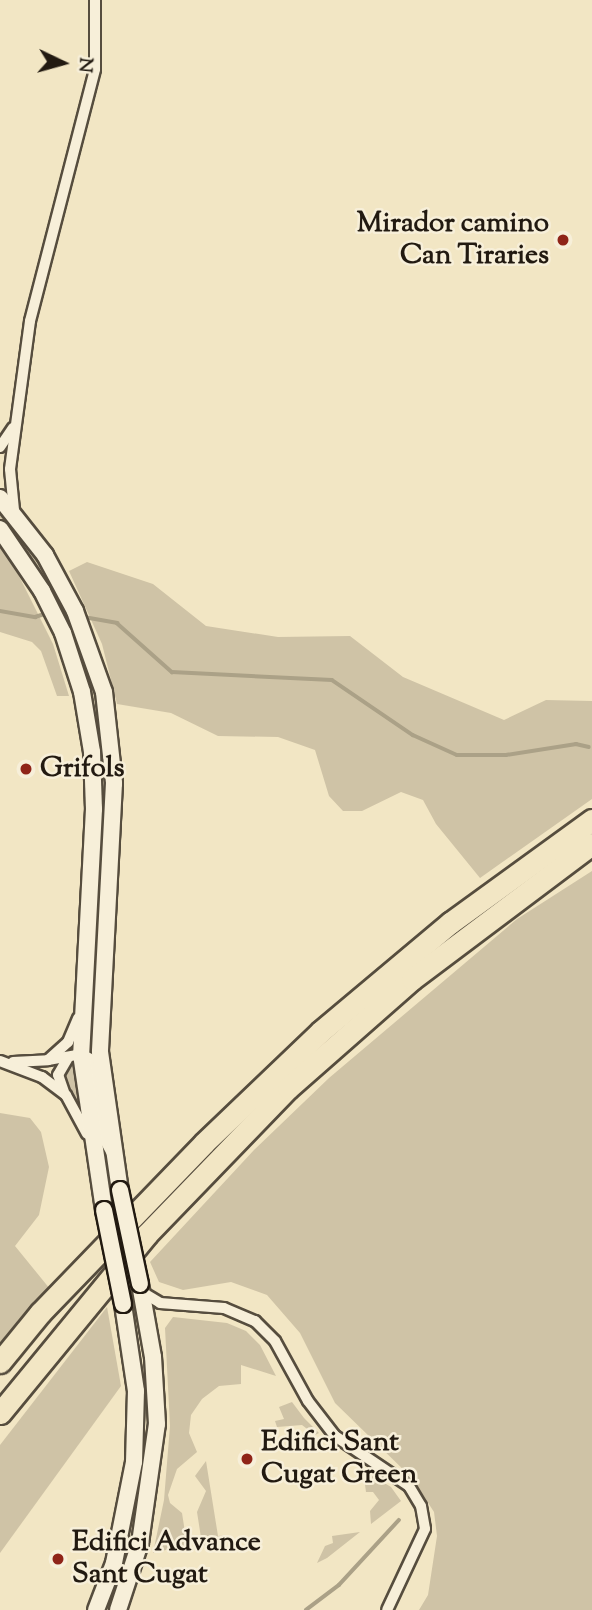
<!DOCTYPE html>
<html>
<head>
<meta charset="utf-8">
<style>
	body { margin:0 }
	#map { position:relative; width:592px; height:1610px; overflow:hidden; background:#f2e6c4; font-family:"Sorts Mill Goudy",serif }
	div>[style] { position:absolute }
	.green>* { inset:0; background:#cfc3a6 }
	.stream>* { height:3.5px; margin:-1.75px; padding:0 1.75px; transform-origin:1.75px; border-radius:1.75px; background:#aba187 }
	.roads { filter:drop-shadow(2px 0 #564d3e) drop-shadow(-2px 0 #564d3e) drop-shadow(0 2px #564d3e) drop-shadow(0 -2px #564d3e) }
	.street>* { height:10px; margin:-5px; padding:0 5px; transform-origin:5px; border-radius:5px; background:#f7efd9 }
	.secondary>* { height:16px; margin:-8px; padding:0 8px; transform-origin:8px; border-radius:8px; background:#f7efd9 }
	.highway>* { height:21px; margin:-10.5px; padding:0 10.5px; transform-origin:10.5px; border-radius:10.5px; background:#f2e6c4 }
	.bridges { filter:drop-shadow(2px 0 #221a11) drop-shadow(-2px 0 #221a11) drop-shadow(0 2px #221a11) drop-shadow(0 -2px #221a11) }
	.secondary-bridge>* { height:16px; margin:-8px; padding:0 8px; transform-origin:8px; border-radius:8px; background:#f7efd9 }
	.dots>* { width:19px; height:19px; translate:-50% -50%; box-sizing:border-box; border:4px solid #f7efd9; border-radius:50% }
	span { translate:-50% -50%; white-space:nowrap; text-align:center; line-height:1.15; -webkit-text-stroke:5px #f7efd9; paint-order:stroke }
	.poi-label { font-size:28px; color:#221a11; font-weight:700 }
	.right { translate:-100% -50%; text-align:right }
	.left { translate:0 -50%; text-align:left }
	.north { position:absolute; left:28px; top:28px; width:70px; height:70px; -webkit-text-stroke:5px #f7efd9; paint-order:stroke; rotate:95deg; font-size:19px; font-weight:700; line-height:28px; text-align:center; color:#221a11 }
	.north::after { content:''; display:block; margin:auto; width:24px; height:32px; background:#221a11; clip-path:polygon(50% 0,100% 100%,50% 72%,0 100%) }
</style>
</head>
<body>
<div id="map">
	<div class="green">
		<div style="clip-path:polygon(0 507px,59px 592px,92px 677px,101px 719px,108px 784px,96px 993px,87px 992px,99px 762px,50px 591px,0 518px)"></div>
		<div style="clip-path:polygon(0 547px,16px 570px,53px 644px,69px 696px,57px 696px,41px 651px,32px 642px,0 632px)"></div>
		<div style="clip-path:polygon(87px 562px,153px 584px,206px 626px,278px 637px,350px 636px,403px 677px,504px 720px,546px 700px,592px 701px,592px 799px,480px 878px,436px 824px,423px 800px,401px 792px,362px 811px,343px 811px,329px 796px,315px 750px,278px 737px,218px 736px,171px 713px,117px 704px,102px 644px,69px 571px)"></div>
		<div style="clip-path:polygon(592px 871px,592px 1610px,419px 1610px,428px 1595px,437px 1536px,434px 1512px,412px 1478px,335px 1403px,300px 1333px,267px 1295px,231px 1282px,183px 1290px,159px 1282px,150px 1262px,254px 1150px,329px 1078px,517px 919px)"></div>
		<div style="clip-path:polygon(76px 1065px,81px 1109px,63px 1076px,67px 1067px)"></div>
		<div style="clip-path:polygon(0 1113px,30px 1118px,41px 1132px,49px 1167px,39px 1215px,15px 1246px,50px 1289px,0 1351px)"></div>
		<div style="clip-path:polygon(107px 1307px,121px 1386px,0 1553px,0 1445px)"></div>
		<div style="clip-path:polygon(173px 1317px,227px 1323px,246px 1331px,260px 1345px,276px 1376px,241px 1365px,241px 1384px,219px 1386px,202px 1399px,191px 1415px,189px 1433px,197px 1452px,177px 1469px,168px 1495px,170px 1503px,182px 1513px,187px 1545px,153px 1553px,164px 1500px,170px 1426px,165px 1328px)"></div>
		<div style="clip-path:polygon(292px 1402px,304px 1418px,319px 1433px,315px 1435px,302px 1425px,277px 1427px,275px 1421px,284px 1419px,279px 1407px)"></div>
		<div style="clip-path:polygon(206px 1461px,218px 1536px,228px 1535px,223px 1545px,207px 1547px,202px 1544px,197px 1512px,206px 1491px,195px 1476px)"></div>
		<div style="clip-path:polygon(363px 1470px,391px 1487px,401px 1501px,371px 1524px,370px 1511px,379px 1500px,373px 1492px,366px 1492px)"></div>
		<div style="clip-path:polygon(360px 1532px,327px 1558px,317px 1563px,325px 1546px,333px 1543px,332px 1536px)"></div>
	</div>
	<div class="stream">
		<div style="left:0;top:611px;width:36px;rotate:10deg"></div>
		<div style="left:35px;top:617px;width:14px;rotate:-17deg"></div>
		<div style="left:84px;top:617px;width:34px;rotate:10deg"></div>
		<div style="left:117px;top:623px;width:74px;rotate:41.7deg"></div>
		<div style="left:172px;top:672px;width:160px;rotate:2.9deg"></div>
		<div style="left:332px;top:680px;width:98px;rotate:34.2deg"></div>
		<div style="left:413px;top:735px;width:48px;rotate:24.4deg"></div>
		<div style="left:457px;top:755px;width:49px"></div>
		<div style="left:506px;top:755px;width:71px;rotate:-8.9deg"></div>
		<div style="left:576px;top:744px;width:13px;rotate:13deg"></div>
		<div style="left:306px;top:1610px;width:41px;rotate:-37.1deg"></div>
		<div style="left:339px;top:1585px;width:88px;rotate:-47.3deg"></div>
	</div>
	<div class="roads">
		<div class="street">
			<div style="left:0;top:447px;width:23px;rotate:-56deg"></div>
			<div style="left:14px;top:510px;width:41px;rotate:-95.6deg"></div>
			<div style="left:10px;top:469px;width:149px;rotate:-82.3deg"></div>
			<div style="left:30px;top:321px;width:260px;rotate:-75.5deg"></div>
			<div style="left:95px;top:69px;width:69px;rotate:-90deg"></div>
			<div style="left:48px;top:1060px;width:34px;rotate:-10deg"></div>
			<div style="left:81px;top:1054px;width:13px;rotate:27deg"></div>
			<div style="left:93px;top:1060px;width:73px;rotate:83.7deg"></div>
			<div style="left:101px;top:1133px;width:24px;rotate:62deg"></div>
			<div style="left:0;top:1061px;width:45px;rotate:20.9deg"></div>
			<div style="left:42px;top:1077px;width:30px;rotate:37deg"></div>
			<div style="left:66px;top:1095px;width:44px;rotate:61.7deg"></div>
			<div style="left:13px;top:1062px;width:35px;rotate:-3deg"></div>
			<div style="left:48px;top:1060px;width:27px;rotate:-42deg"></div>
			<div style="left:68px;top:1042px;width:26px;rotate:-67deg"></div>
			<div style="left:64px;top:1092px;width:18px;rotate:-109deg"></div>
			<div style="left:58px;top:1075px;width:20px;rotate:-60deg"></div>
			<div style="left:142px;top:1292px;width:21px;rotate:31deg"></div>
			<div style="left:160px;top:1303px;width:64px;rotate:4.5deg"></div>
			<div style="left:224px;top:1308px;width:34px;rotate:23deg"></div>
			<div style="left:255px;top:1321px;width:28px;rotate:45deg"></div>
			<div style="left:275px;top:1341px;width:68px;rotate:61.2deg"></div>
			<div style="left:308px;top:1401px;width:44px;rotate:52.4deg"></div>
			<div style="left:335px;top:1436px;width:89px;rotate:34deg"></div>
			<div style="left:409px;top:1486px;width:23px;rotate:59deg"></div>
			<div style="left:421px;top:1506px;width:23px;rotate:80deg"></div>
			<div style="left:425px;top:1529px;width:89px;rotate:115.1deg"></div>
		</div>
		<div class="secondary">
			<div style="left:0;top:498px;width:73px;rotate:51.7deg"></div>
			<div style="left:45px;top:555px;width:64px;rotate:61.8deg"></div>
			<div style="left:75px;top:611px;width:86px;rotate:70.3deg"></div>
			<div style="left:104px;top:692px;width:92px;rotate:83.7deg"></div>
			<div style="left:114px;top:783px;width:269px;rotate:93deg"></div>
			<div style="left:100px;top:1052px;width:139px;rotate:81.8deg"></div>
			<div style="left:0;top:529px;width:75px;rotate:55.9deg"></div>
			<div style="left:42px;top:591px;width:47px;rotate:63.4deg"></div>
			<div style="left:63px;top:633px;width:62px;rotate:72.1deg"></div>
			<div style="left:82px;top:692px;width:61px;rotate:80.5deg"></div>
			<div style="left:92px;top:752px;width:57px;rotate:88deg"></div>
			<div style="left:94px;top:809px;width:245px;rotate:93deg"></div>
			<div style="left:81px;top:1054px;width:158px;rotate:81.6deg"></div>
			<div style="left:96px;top:1610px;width:50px;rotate:-69deg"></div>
			<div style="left:114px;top:1563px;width:103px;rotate:-78.8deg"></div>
			<div style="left:134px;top:1462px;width:71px;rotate:-88.4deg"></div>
			<div style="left:136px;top:1391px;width:88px;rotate:-98.5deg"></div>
			<div style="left:118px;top:1610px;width:71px;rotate:-71.8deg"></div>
			<div style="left:140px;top:1543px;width:120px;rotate:-81.9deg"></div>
			<div style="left:157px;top:1424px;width:67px;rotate:-93.4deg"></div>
			<div style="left:153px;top:1357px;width:74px;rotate:-100.1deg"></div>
		</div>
		<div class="highway">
			<div style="left:0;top:1362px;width:63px;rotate:-50.8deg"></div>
			<div style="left:40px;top:1313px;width:236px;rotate:-46deg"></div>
			<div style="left:204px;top:1143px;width:161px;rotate:-43.7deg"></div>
			<div style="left:320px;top:1032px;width:170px;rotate:-40deg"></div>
			<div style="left:450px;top:923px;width:175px;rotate:-36deg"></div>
			<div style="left:0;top:1413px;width:232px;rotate:-50.6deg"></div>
			<div style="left:147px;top:1234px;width:203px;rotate:-46deg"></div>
			<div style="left:288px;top:1088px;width:165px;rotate:-41.3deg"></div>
			<div style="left:412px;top:979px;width:225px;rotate:-36.9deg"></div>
		</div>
	</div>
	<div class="bridges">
		<div class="secondary-bridge">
			<div style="left:120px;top:1190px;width:96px;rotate:78deg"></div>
			<div style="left:104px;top:1210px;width:96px;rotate:78.6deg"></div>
		</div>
	</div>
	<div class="dots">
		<div style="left:563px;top:240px;background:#8f2418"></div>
		<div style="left:26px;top:769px;background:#8f2418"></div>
		<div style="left:247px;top:1459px;background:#8f2418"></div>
		<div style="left:58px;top:1559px;background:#8f2418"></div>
	</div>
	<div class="poi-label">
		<span class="right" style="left:549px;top:240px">Mirador camino<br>Can Tiraries</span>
		<span class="left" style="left:40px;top:769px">Grifols</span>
		<span class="left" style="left:261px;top:1459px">Edifici Sant<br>Cugat Green</span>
		<span class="left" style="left:72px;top:1559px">Edifici Advance<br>Sant Cugat</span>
	</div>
	<div class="north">N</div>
</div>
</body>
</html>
